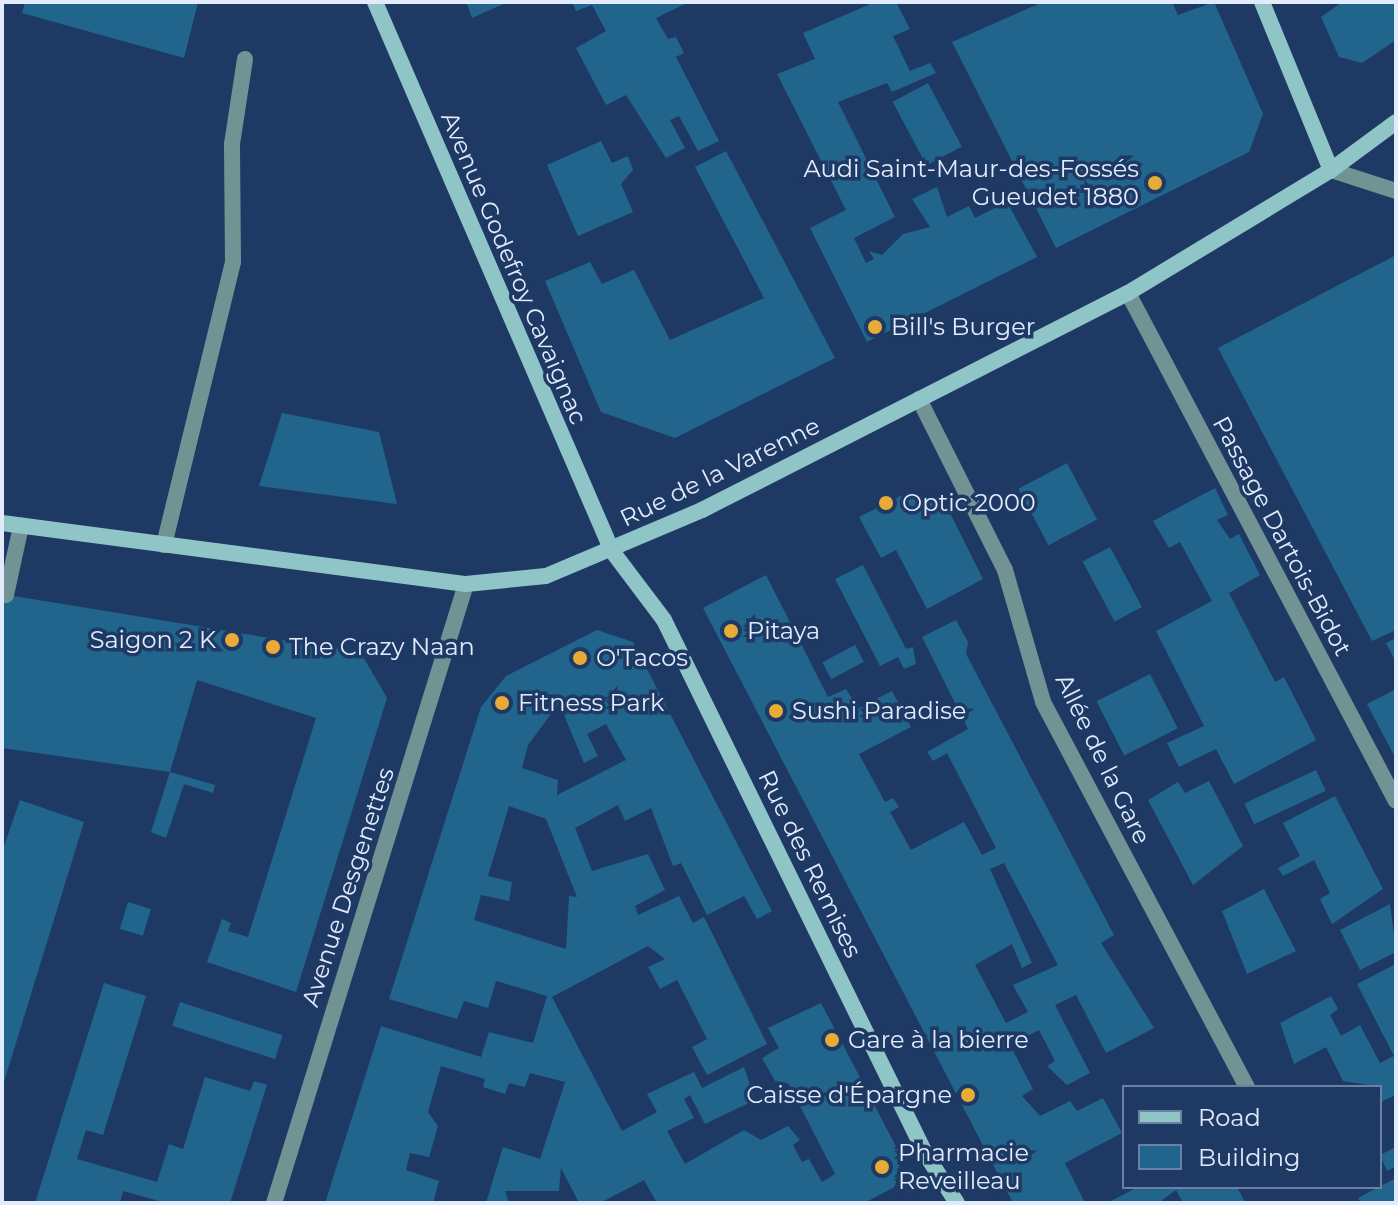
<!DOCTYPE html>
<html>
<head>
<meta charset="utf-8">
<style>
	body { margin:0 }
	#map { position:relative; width:1398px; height:1205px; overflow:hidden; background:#1e3a64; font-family:Montserrat,sans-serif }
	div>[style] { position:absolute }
	.building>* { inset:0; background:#21658d; transform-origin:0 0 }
	.lane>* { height:16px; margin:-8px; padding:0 8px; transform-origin:8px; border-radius:8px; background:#729394 }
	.street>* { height:16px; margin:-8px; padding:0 8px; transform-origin:8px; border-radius:8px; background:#729394 }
	.secondary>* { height:16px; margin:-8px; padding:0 8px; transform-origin:8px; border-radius:8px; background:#8fc5c7 }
	.dots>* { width:22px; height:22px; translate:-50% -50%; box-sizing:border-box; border:4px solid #1e3a64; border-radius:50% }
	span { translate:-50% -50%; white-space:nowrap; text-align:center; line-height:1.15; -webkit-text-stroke:7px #1e3a64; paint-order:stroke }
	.poi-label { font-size:24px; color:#e1ebfc }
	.right { translate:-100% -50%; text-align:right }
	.left { translate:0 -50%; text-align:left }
	.street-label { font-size:24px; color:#e1ebfc }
	.frame { position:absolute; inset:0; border:4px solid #e1ebfc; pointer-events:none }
	.legend { position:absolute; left:1122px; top:1085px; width:260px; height:104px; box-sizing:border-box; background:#1e3a64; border:2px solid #6c81a1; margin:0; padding:10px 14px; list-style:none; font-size:24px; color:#e1ebfc }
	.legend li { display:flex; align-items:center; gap:16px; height:40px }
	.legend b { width:40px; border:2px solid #6c81a1 }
</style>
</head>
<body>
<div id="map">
	<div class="building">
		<div style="clip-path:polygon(25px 2px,198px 2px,184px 58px,22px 13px)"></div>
		<div style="clip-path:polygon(466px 2px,508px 2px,472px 18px)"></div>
		<div style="clip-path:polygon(572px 2px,689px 2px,656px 18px,668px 39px,676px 37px,684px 53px,676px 57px,719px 141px,698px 151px,679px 116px,670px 120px,685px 148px,666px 158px,626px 95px,606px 105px,576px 48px,606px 31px,592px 5px,576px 11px)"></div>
		<div style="clip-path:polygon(875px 2px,896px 2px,910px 29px,893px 36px,910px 71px,930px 63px,936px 73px,892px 92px,887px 83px,838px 102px,895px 217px,854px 238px,866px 263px,874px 259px,869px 251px,882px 255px,903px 234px,930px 227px,912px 199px,937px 187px,947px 217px,969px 206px,975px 218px,1007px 202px,1037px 257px,867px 342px,810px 228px,846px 210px,777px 74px,815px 59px,803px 33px)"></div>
		<div style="clip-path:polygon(1043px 2px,1172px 2px,1178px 15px,1214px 2px,1263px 114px,1249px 152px,1056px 248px,952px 42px)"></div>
		<div style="clip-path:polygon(1342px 2px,1396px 2px,1396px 40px,1362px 63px,1339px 57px,1321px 17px)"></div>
		<div style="left:928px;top:83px;width:72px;height:40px;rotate:62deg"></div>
		<div style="clip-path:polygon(601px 141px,612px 163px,628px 156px,633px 170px,621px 184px,633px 212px,578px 236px,547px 165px)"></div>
		<div style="clip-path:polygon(726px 151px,835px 358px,675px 438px,601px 412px,545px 281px,590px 262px,602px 284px,634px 270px,670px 340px,764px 298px,695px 167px)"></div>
		<div style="clip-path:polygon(1396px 255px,1396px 630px,1372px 641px,1218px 348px)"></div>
		<div style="clip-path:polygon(282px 413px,379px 432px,397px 504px,259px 486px)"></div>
		<div style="left:1067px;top:463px;width:64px;height:55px;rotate:62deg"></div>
		<div style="clip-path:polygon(1215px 488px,1228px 515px,1217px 520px,1230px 539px,1239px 534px,1260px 575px,1229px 593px,1275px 682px,1284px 677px,1316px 740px,1234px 784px,1216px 749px,1179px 767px,1167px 743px,1204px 726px,1156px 631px,1212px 601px,1180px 542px,1169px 548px,1153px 521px)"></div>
		<div style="clip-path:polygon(910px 491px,946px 505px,983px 579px,927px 609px,896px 550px,881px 558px,859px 517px)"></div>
		<div style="left:1110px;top:547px;width:68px;height:31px;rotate:62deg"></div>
		<div style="clip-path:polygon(863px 565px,906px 649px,913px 647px,916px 664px,904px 669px,898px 657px,880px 666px,835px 579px)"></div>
		<div style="clip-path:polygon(evenodd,766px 575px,828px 697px,846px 689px,858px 708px,892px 691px,911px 727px,859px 754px,885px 802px,893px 798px,899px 807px,890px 812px,911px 850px,964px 822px,982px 855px,996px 848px,947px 753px,933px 761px,927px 752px,968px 729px,922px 637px,956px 620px,968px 642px,966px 654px,1114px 935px,1101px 943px,1154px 1028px,1106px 1053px,1076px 995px,1055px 1005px,1090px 1073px,1067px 1085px,1047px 1066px,1055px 1061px,1039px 1030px,1010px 1045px,1033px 1089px,1022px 1096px,1040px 1116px,1070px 1101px,1077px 1111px,1103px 1098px,1122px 1133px,1065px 1163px,1085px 1203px,1013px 1203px,703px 608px,766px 575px,1004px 863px,1058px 965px,1013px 985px,1028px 1012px,1006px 1023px,975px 965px,1012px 944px,1022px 968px,1032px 963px,990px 869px,1004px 863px)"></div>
		<div style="clip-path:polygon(2px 594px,361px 653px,387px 698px,296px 992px,207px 962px,222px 919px,231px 923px,228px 931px,248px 937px,316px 718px,197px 680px,170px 772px,2px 748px)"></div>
		<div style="clip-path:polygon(evenodd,597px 630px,633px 642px,772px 911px,757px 919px,744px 896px,707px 915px,681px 863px,673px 866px,651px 808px,625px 821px,618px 805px,575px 828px,592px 871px,648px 854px,665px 890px,635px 906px,638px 915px,679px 896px,693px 923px,704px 917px,767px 1044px,707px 1075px,692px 1047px,707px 1039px,677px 980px,660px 989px,648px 967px,665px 959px,648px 946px,552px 997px,622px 1131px,657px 1112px,647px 1094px,694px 1072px,702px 1088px,744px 1067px,755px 1100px,705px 1124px,690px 1095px,684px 1099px,694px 1118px,667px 1131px,685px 1164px,744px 1130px,761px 1140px,788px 1126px,800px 1140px,793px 1145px,802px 1162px,809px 1159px,822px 1182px,835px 1174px,788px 1083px,775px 1081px,762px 1058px,779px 1048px,768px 1028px,821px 1003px,901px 1156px,895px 1187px,864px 1203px,657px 1203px,644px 1180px,600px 1203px,579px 1203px,561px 1168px,559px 1191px,505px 1191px,509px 1203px,486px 1203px,503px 1147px,540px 1159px,565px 1082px,530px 1073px,525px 1087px,509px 1083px,505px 1094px,483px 1087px,485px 1079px,441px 1066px,428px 1112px,438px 1126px,429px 1157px,410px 1153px,406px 1170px,439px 1181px,433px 1203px,325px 1203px,381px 1026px,481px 1057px,489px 1032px,533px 1043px,547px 996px,496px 981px,488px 1008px,464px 1001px,457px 1019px,389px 999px,481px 707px,506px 676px,597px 630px,559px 703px,584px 763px,598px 756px,587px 734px,606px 724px,626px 760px,557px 795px,558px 780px,522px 768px,528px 745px,559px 703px,597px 630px,509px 806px,546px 819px,577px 897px,569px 896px,566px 949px,474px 920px,481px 895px,509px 901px,512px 882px,488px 876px,509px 806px)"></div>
		<div style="clip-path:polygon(1396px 638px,1396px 662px,1386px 643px)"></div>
		<div style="left:855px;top:645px;width:19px;height:37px;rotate:62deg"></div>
		<div style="left:1150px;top:674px;width:61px;height:60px;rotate:63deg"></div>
		<div style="clip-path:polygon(1396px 689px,1396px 759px,1367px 704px)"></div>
		<div style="left:1316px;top:770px;width:23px;height:79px;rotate:65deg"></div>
		<div style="clip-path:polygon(170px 772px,215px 785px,213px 793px,184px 784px,166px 838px,151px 832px)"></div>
		<div style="clip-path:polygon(1209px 781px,1243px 846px,1193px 885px,1148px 800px,1178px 782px,1185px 793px)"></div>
		<div style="clip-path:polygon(1335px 796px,1383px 889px,1332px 924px,1320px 899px,1330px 893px,1314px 860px,1283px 876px,1278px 868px,1300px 856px,1283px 823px)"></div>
		<div style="clip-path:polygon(20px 800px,84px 822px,3px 1085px,2px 852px)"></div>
		<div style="clip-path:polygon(1264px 889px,1296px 951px,1247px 974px,1222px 911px)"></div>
		<div style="left:128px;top:902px;width:24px;height:28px;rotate:17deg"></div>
		<div style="clip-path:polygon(1390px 904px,1396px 952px,1360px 970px,1340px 930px)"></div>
		<div style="clip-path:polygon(1396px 964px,1396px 1095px,1380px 1102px,1380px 1087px,1343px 1081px,1326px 1047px,1294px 1064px,1280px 1023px,1331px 996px,1338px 1009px,1330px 1015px,1341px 1036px,1360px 1025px,1380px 1063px,1394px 1056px,1357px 984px)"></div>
		<div style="clip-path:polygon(104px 983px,146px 996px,103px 1135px,86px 1130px,77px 1159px,157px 1182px,169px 1144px,183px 1149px,205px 1077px,250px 1091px,254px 1081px,267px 1085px,230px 1203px,166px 1203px,123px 1191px,120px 1203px,35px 1203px)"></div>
		<div style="left:180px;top:1002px;width:108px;height:25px;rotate:18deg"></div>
		<div style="clip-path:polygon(1396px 1147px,1396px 1166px,1387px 1171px,1380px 1155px)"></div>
		<div style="clip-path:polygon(1396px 1178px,1396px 1203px,1361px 1203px,1358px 1198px)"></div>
		<div style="clip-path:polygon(1138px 1187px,1237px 1187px,1245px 1202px,1183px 1203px,1176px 1190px,1158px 1203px,1107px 1203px)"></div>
	</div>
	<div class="lane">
		<div style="left:919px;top:399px;width:191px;rotate:63.3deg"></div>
		<div style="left:1005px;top:570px;width:137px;rotate:73.9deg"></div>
		<div style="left:1043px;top:702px;width:436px;rotate:62.1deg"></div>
		<div style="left:164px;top:545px;width:291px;rotate:-76.3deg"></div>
		<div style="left:233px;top:262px;width:118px;rotate:-90.5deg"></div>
		<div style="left:232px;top:144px;width:86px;rotate:-81.3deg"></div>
		<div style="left:6px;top:595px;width:71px;rotate:-77.7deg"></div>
	</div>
	<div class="street">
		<div style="left:1331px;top:170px;width:68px;rotate:17.9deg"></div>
		<div style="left:1128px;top:293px;width:574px;rotate:62.19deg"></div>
		<div style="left:274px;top:1203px;width:648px;rotate:-72.77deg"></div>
	</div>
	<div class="secondary">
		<div style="left:375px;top:2px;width:598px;rotate:66.65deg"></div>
		<div style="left:612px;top:551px;width:86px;rotate:53deg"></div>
		<div style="left:664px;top:620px;width:593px;rotate:63.91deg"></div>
		<div style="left:925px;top:1153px;width:59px;rotate:57.4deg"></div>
		<div style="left:1262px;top:2px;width:182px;rotate:67.7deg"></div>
		<div style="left:2px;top:523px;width:468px;rotate:7.5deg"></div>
		<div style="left:466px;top:584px;width:80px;rotate:-5.7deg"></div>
		<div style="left:546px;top:576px;width:169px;rotate:-22.9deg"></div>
		<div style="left:702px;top:510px;width:478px;rotate:-27deg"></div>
		<div style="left:1128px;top:293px;width:237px;rotate:-31.2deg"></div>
		<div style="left:1331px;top:170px;width:81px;rotate:-36.4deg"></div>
	</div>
	<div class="dots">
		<div style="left:1155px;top:183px;background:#e8ab37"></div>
		<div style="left:875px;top:327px;background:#e8ab37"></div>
		<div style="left:886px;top:503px;background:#e8ab37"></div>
		<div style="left:731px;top:631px;background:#e8ab37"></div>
		<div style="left:232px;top:640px;background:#e8ab37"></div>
		<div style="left:273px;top:647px;background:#e8ab37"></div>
		<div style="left:580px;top:658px;background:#e8ab37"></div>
		<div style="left:502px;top:703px;background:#e8ab37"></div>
		<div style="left:776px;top:711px;background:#e8ab37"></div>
		<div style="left:832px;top:1040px;background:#e8ab37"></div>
		<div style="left:968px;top:1095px;background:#e8ab37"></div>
		<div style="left:882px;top:1167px;background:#e8ab37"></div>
	</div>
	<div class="poi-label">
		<span class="right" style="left:1139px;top:183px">Audi Saint-Maur-des-Fossés<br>Gueudet 1880</span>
		<span class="left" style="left:891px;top:327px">Bill's Burger</span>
		<span class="left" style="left:902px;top:503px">Optic 2000</span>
		<span class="left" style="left:747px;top:631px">Pitaya</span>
		<span class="right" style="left:216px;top:640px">Saigon 2 K</span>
		<span class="left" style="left:289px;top:647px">The Crazy Naan</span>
		<span class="left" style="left:596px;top:658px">O'Tacos</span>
		<span class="left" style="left:518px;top:703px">Fitness Park</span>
		<span class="left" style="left:792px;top:711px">Sushi Paradise</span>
		<span class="left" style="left:848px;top:1040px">Gare à la bierre</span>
		<span class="right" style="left:952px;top:1095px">Caisse d'Épargne</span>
		<span class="left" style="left:898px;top:1167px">Pharmacie<br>Reveilleau</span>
	</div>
	<div class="street-label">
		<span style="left:514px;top:268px;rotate:67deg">Avenue Godefroy Cavaignac</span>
		<span style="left:720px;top:472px;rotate:-26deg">Rue de la Varenne</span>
		<span style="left:1282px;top:536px;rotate:62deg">Passage Dartois-Bidot</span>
		<span style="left:1103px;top:759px;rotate:64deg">Allée de la Gare</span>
		<span style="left:810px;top:864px;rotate:64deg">Rue des Remises</span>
		<span style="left:348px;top:887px;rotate:-72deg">Avenue Desgenettes</span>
	</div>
	<div class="frame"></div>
	<ul class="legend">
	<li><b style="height:10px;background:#8fc5c7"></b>Road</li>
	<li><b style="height:22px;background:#21658d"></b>Building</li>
	</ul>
</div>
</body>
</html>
